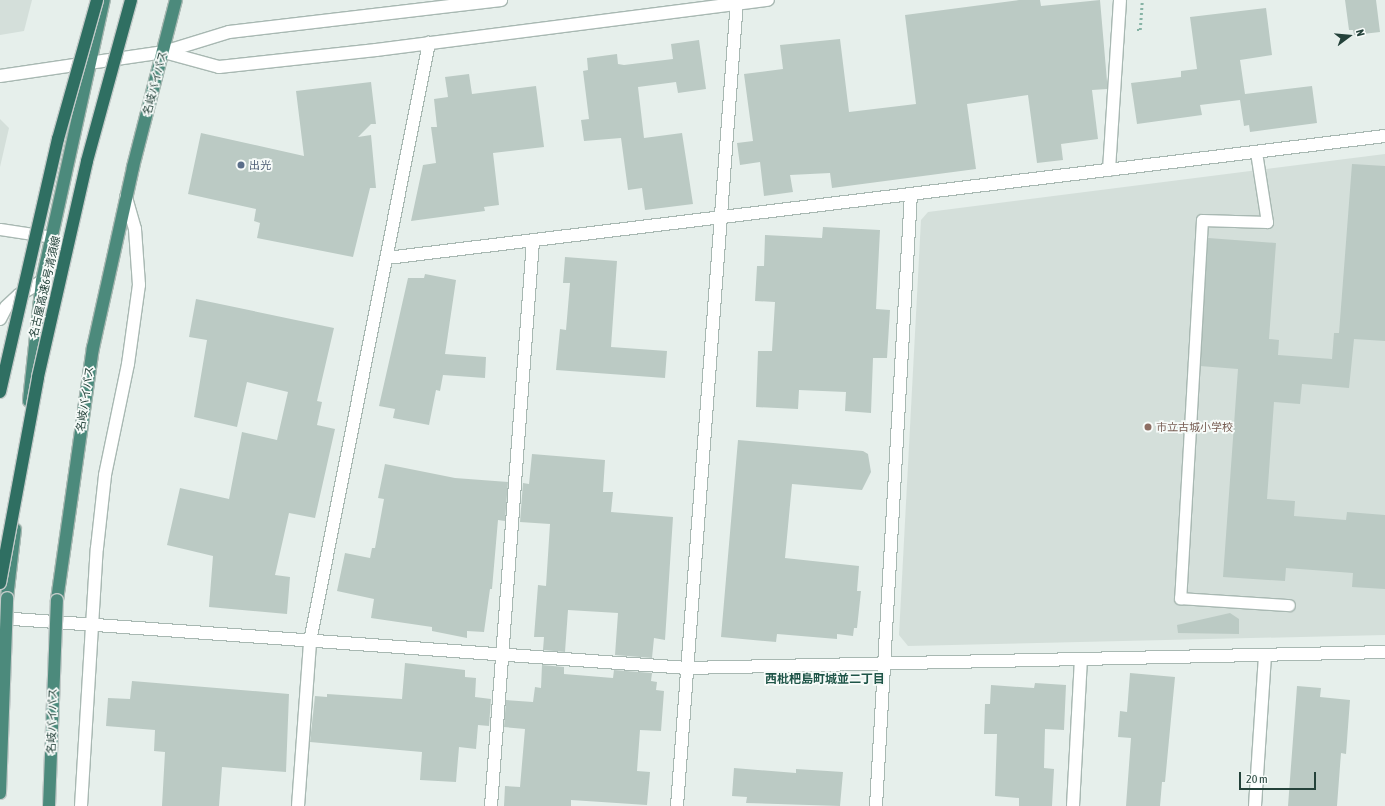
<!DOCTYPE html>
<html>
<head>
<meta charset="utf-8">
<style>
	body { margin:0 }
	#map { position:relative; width:1385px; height:806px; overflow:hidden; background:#e6efeb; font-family:"Asap Condensed","Noto Sans JP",sans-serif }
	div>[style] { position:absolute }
	.built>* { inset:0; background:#d4dfda }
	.building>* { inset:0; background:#bbcac4 }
	.path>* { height:2.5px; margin-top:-1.25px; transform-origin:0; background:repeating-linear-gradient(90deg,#86b3a5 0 2px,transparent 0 5px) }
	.roads { filter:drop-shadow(1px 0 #a8b8b2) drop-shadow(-1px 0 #a8b8b2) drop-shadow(0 1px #a8b8b2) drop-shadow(0 -1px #a8b8b2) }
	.service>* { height:11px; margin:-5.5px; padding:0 5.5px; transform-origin:5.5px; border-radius:5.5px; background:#fff }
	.minor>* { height:12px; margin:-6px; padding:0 6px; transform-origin:6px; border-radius:6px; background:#fff }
	.tertiary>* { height:12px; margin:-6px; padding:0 6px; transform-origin:6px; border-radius:6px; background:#fff }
	.secondary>* { height:12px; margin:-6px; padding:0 6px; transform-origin:6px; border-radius:6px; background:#fff }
	.trunk>* { height:12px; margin:-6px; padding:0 6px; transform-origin:6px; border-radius:6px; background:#4c8a7c }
	.bridges { filter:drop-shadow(1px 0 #c2cac8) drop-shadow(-1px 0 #c2cac8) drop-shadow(0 1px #c2cac8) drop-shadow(0 -1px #c2cac8) }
	.trunk-bridge>* { height:12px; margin:-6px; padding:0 6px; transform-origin:6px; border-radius:6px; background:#4c8a7c }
	.motorway-bridge>* { height:12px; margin:-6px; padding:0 6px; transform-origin:6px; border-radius:6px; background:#2f6f62 }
	.dots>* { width:11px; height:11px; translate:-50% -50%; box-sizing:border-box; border:2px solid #f7fbf9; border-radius:50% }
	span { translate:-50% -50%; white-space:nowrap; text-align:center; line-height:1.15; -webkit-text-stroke:3.5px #f7fbf9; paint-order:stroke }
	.street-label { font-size:11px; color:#24423a }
	.service-label { font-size:11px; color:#4e5e75 }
	.left { translate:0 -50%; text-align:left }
	.education-label { font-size:11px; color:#785e54 }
	.neighbourhood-label { font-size:12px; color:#1f5548; font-weight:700 }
	.north { position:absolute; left:1329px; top:16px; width:40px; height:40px; -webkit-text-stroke:3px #f7fbf9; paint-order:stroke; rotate:74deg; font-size:11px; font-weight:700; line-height:16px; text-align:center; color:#24423a }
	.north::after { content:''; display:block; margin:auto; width:14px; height:18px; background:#24423a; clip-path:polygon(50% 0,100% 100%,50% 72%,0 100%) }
	.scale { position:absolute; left:1239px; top:772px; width:77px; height:18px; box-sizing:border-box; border:2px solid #24423a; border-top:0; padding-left:5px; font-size:12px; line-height:14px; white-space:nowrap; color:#24423a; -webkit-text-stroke:3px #f7fbf9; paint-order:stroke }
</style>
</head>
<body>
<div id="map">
	<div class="built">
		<div style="clip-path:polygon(0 0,32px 0,24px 31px,0 35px)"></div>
		<div style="clip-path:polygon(0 119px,9px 128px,0 167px)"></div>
		<div style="clip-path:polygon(1385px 154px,1385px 635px,908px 646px,899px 635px,921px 220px,928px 212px)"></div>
	</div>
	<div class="building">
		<div style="clip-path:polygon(1019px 0,1040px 0,1041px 6px,1100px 0,1107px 81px,1107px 89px,1092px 90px,1098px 139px,1061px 144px,1063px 160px,1037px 163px,1028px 95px,967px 104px,976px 169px,832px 188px,830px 173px,790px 175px,793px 192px,764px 196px,760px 162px,740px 165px,737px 143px,753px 141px,744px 74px,783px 69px,780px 45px,840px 39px,849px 112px,916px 104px,905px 15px)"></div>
		<div style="clip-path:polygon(1345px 0,1376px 0,1380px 32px,1354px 35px,1353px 30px,1349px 30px)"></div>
		<div style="clip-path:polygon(1266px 8px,1272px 55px,1240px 60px,1245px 94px,1312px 86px,1317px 123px,1250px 132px,1249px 125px,1244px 126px,1240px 100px,1200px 105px,1202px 115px,1137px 124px,1131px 83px,1181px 77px,1181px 71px,1197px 69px,1190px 17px)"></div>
		<div style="clip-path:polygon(699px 40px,706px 89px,678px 93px,676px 82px,638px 87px,644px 138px,682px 133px,693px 204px,645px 210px,642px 188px,628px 190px,621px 138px,584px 141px,581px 120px,589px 119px,583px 71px,588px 70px,587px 58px,617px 54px,618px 64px,624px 65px,673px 59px,671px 44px)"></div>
		<div style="clip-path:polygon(469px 74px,472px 94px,536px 86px,544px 147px,493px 153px,499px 205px,484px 207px,485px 211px,411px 221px,423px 165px,436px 163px,431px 127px,437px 127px,434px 99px,448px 97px,445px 77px)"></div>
		<div style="clip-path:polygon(371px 82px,376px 124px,371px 124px,358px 137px,371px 135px,376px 188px,370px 188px,353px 257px,257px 238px,260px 223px,254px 221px,256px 209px,188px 194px,201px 133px,304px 156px,296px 91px)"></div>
		<div style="clip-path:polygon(1352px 164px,1385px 166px,1385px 341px,1354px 339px,1349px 388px,1302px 384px,1300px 404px,1274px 402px,1267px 499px,1295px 501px,1294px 516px,1346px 520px,1347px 512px,1385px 515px,1385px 589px,1352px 587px,1353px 573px,1286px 568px,1285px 581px,1223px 577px,1238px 369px,1200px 366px,1208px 238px,1276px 243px,1269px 339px,1279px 340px,1278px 355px,1332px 359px,1334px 333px,1339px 333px)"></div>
		<div style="clip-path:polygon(823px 227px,880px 230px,876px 309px,890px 310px,887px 358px,873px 358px,871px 413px,845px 411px,846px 392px,799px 390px,798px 409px,756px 407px,758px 351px,772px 351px,775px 302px,755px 301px,757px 266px,764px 266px,765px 235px,822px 238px)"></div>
		<div style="clip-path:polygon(565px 257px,617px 261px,611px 347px,667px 351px,665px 378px,556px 370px,560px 329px,566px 330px,570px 283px,563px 283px)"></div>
		<div style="clip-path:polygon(425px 274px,456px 280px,445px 354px,486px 357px,485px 378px,443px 375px,440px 391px,436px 390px,429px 425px,393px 418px,395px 409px,379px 406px,408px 278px,424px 278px)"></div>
		<div style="clip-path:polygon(196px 299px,334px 328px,317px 401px,322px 402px,317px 425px,335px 429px,315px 518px,289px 513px,275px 575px,290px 577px,287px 614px,209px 607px,213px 556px,167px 545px,180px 488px,229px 499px,242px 432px,277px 440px,288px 392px,247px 382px,237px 427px,194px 417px,207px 340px,189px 337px)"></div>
		<div style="clip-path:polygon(738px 440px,863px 451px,868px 454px,871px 472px,862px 490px,792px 484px,785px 558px,859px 566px,857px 591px,861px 591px,857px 628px,854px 628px,853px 636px,837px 634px,837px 639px,777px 634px,776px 642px,721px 637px)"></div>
		<div style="clip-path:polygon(532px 454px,605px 460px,603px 492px,613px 492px,611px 512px,673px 517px,665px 640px,654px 638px,652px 658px,615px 655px,618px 613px,568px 610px,565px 652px,543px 650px,544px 637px,534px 637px,538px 585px,546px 586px,550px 524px,520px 522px,523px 483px,529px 484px)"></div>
		<div style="clip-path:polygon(385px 464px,455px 478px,508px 482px,505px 521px,498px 520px,492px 589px,490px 589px,484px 632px,467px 631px,467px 638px,432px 631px,432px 627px,371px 618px,374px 599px,337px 591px,345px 553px,370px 558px,372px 548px,375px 548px,384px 499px,378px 498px)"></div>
		<div style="clip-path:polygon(1230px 613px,1239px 619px,1239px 634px,1178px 633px,1177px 625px)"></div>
		<div style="clip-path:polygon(405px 663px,465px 670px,465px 677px,476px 678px,475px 697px,491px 699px,489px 726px,478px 725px,476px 749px,459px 747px,456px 782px,420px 780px,422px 752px,310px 742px,315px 696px,327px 697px,327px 694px,402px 699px)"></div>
		<div style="clip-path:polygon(542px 665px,564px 667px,564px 674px,613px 678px,614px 670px,652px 673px,651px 681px,657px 682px,656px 690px,664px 691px,661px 731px,640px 730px,637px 771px,650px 772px,647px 805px,571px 800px,571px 806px,504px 806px,505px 786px,520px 787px,525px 729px,504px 727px,506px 700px,533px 702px,535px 687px,541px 688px)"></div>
		<div style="clip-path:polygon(1130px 673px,1175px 677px,1165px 782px,1162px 782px,1160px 806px,1126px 806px,1131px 738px,1118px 737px,1120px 711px,1127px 712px)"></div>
		<div style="clip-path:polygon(132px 681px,289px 694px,286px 772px,222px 767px,219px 806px,162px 806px,165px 752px,154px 751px,155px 730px,106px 726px,108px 698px,130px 699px)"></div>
		<div style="clip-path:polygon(1035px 683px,1066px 685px,1064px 730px,1045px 729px,1044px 768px,1054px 769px,1052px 806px,1019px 806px,1019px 798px,995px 796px,997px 734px,984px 734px,985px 704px,990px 704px,991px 685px,1034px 688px)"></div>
		<div style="clip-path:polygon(1297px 686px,1321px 688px,1320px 697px,1350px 700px,1346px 754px,1341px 753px,1337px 806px,1288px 806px)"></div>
		<div style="clip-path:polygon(734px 768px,796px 773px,796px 769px,843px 772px,840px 806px,746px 803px,747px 797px,732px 796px)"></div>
	</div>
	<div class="path">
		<div style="left:1137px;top:30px;width:3px"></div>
		<div style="left:1140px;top:30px;width:30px;rotate:-86deg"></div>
	</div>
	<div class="roads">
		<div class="service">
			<div style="left:1256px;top:152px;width:71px;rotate:81.1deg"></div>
			<div style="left:1267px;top:222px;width:65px;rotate:-178.2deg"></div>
			<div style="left:1202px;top:220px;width:379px;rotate:93.3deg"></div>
			<div style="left:1180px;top:598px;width:109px;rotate:3.7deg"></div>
			<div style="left:0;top:229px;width:53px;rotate:8.7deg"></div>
		</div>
		<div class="minor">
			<div style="left:1109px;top:170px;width:170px;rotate:-86.3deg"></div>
			<div style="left:387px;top:258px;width:1005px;rotate:-6.97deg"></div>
			<div style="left:0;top:319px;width:13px;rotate:-63deg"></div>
			<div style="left:6px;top:307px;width:18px;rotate:-43deg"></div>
			<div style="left:19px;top:295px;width:27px;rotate:-31deg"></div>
			<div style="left:0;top:618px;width:689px;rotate:4.16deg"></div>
			<div style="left:687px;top:668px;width:698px;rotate:-1.31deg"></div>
			<div style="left:81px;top:806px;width:258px;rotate:-86.5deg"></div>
			<div style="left:97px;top:548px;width:73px;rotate:-83.7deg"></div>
			<div style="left:105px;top:475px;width:113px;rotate:-78.3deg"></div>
			<div style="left:128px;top:364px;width:80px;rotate:-82.1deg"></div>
			<div style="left:139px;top:285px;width:56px;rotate:-94.1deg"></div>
			<div style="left:135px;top:229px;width:33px;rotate:-106deg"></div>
			<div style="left:298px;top:806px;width:165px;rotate:-85.8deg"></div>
			<div style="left:310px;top:641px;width:610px;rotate:-78.75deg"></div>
			<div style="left:491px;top:806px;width:567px;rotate:-85.75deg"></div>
			<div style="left:677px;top:806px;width:808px;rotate:-85.74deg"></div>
			<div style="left:876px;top:806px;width:613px;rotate:-86.73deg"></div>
			<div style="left:1073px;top:806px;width:147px;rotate:-86.9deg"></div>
			<div style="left:1255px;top:806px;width:151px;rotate:-86.2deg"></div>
		</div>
		<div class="tertiary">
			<div style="left:164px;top:52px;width:57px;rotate:15.3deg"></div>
			<div style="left:219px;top:67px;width:158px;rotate:-6.2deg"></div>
			<div style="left:376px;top:50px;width:395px;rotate:-7.3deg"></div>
			<div style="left:89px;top:63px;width:76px;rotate:-8.3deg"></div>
			<div style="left:164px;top:52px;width:68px;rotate:-17.1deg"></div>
			<div style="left:229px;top:32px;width:274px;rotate:-6.7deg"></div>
		</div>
		<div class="secondary">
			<div style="left:0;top:76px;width:89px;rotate:-8.4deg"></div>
		</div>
		<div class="trunk">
			<div style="left:29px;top:401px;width:121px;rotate:-83.8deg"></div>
			<div style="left:42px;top:281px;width:288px;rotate:-77.6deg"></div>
			<div style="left:7px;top:598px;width:69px;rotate:-83.4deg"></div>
			<div style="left:57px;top:600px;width:255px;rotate:-81.9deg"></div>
			<div style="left:93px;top:348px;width:185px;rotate:-77.5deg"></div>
			<div style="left:133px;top:167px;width:172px;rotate:-75.6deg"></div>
		</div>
	</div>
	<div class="bridges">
		<div class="trunk-bridge">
			<div style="left:0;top:793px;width:195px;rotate:-87.9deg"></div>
			<div style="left:49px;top:806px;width:206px;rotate:-87.8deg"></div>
		</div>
		<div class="motorway-bridge">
			<div style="left:0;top:392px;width:260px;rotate:-77.1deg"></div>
			<div style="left:58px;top:139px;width:144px;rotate:-74.3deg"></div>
			<div style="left:0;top:583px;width:209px;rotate:-79.5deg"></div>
			<div style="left:38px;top:377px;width:221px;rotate:-77.2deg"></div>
			<div style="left:87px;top:161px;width:167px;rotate:-74.7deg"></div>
		</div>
	</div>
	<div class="dots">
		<div style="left:241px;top:165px;background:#5c6f8a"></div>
		<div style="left:1148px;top:427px;background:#8d6e63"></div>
	</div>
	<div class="street-label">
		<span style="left:155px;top:83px;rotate:-75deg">名岐バイパス</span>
		<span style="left:45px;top:287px;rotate:-77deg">名古屋高速6号清須線</span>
		<span style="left:85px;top:399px;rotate:-82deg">名岐バイパス</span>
		<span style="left:52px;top:721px;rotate:-88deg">名岐バイパス</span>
	</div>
	<div class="service-label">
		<span class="left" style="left:249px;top:165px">出光</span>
	</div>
	<div class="education-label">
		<span class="left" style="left:1156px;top:427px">市立古城小学校</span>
	</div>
	<div class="neighbourhood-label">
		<span style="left:825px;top:680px">西枇杷島町城並二丁目</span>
	</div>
	<div class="north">N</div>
	<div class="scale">20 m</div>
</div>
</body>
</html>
